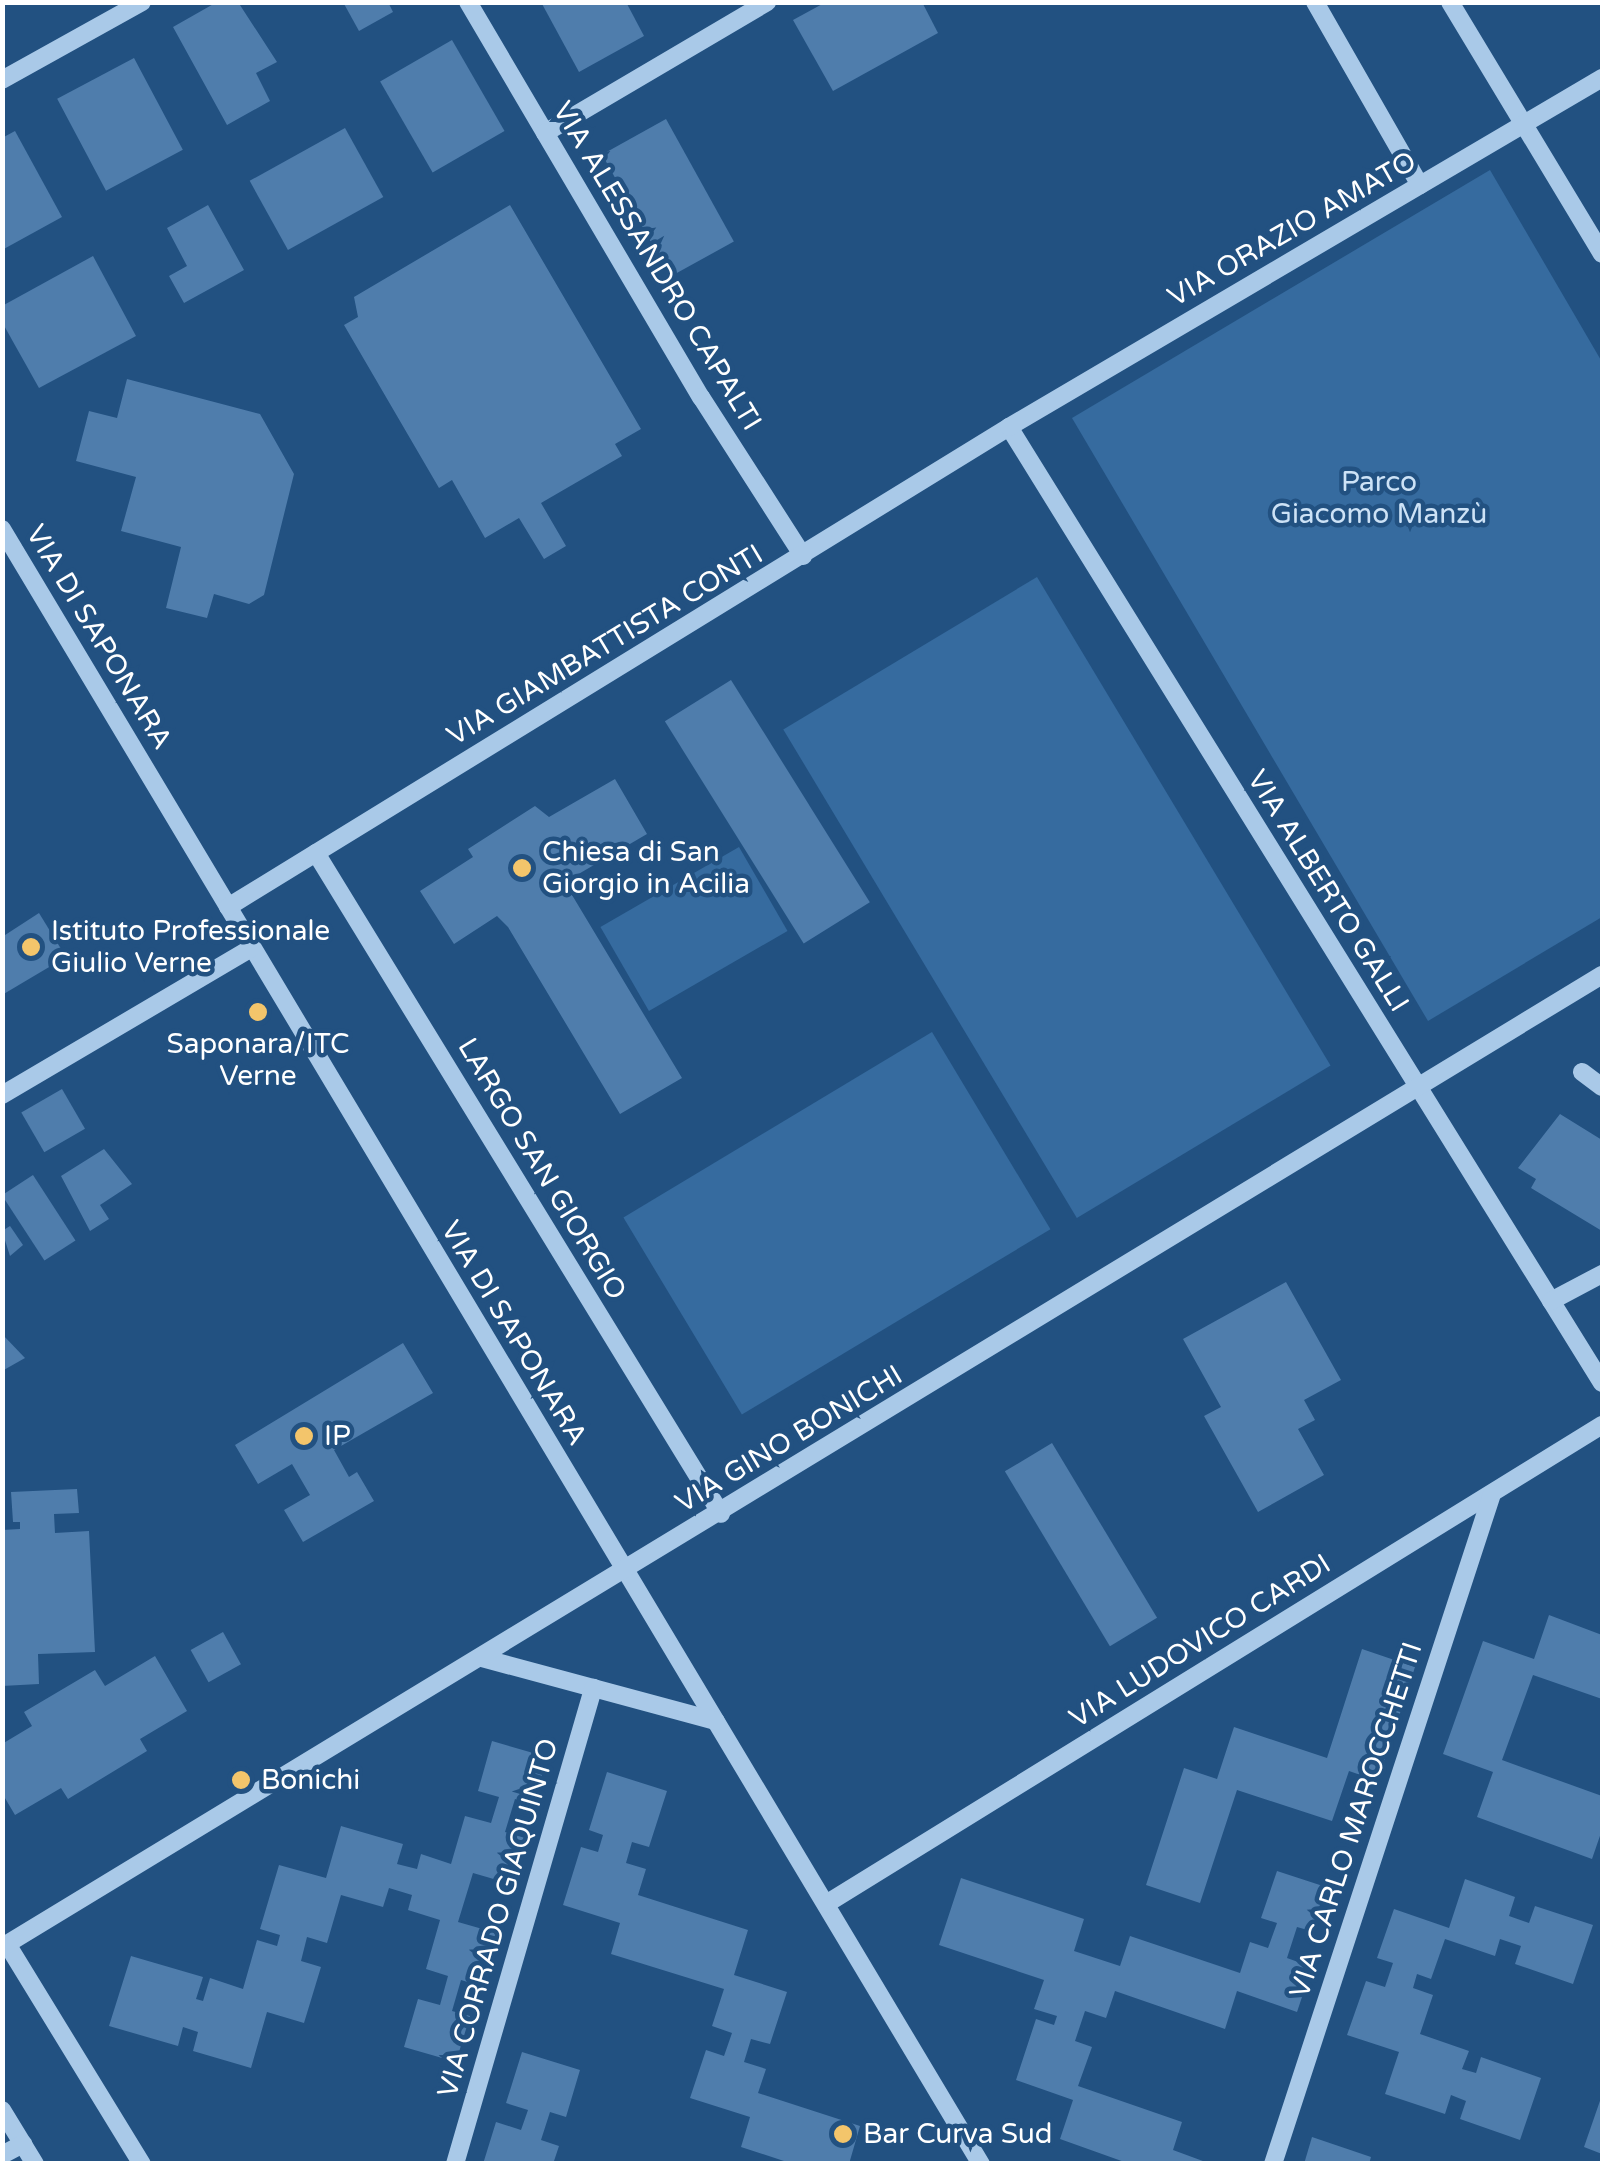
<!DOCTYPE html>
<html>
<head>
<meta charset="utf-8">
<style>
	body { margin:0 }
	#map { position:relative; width:1605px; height:2166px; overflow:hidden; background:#225181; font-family:"Varela Round",sans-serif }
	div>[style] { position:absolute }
	.green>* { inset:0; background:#366b9f; transform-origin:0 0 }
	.building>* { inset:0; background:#4f7dac; transform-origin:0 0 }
	.minor>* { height:18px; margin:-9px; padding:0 9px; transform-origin:9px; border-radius:9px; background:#a9c9e8 }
	.dots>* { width:28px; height:28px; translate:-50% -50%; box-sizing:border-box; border:5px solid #225181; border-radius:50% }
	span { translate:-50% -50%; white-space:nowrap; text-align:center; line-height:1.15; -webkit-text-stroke:9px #225181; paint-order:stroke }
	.street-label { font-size:28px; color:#fff }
	.park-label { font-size:28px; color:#cde2f6 }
	.poi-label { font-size:28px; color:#fff }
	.left { translate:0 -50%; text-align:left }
	.frame { position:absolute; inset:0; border:5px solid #fff; pointer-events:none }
</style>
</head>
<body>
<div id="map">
	<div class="green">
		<div style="clip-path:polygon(1490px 170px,1602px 362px,1602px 917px,1428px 1021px,1072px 418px)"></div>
		<div style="left:1037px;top:577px;width:570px;height:296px;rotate:59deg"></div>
		<div style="left:739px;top:847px;width:97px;height:160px;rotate:60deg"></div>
		<div style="left:932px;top:1032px;width:230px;height:360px;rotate:59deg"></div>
	</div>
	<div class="building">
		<div style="clip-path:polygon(217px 2px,238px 2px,277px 62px,256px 73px,270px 101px,227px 125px,173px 27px)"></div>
		<div style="clip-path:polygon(343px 2px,388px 2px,393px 12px,359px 31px)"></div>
		<div style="clip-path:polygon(541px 2px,626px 2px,644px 36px,579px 72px)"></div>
		<div style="clip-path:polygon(826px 2px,922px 2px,938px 33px,833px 91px,793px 20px)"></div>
		<div style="left:452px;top:40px;width:105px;height:83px;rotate:60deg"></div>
		<div style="left:134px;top:58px;width:104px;height:87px;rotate:62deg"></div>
		<div style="left:666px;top:119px;width:140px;height:73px;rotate:61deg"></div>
		<div style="left:345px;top:128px;width:79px;height:109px;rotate:61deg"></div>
		<div style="clip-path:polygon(15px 131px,62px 217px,2px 250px,2px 138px)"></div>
		<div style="clip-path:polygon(208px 205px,244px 270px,184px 303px,169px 276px,187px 266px,167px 228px)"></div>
		<div style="clip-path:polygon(510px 205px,641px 429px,615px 444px,622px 456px,541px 503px,566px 546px,544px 559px,519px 518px,485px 538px,452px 480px,439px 488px,344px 325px,358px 317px,354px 297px)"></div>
		<div style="clip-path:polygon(93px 256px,136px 336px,39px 388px,2px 322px,2px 306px)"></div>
		<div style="clip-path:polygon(127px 379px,260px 414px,294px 474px,264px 595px,249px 604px,214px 594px,207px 618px,166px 608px,181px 547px,121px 531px,136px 477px,76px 461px,89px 411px,117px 418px)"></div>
		<div style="left:731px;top:680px;width:262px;height:78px;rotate:58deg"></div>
		<div style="clip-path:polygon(615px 779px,647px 834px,570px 879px,569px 890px,682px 1078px,620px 1114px,508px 927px,497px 916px,454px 944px,420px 891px,473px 857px,468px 849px,535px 806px,549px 817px)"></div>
		<div style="clip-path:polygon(39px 913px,66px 957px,2px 995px,2px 937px)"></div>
		<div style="left:62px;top:1089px;width:46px;height:47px;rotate:60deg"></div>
		<div style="clip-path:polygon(1560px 1114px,1602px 1140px,1602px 1231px,1531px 1188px,1536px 1179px,1518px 1168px)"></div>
		<div style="clip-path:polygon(104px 1149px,132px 1184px,100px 1205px,109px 1219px,90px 1231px,61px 1176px)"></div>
		<div style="left:33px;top:1175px;width:78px;height:37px;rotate:57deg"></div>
		<div style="clip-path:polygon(10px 1226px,23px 1245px,10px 1256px,2px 1231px)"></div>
		<div style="clip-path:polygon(1286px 1282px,1341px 1380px,1304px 1400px,1315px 1420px,1298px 1429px,1324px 1475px,1258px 1512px,1204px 1416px,1221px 1407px,1183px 1339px)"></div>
		<div style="clip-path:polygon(2px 1334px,25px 1358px,2px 1371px)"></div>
		<div style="clip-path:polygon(403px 1343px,433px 1393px,334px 1450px,349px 1477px,357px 1472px,374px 1501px,303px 1542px,284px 1510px,310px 1495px,292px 1464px,258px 1484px,235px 1445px)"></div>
		<div style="left:1052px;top:1443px;width:204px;height:55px;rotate:59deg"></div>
		<div style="clip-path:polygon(77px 1489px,79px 1513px,54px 1514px,55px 1533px,89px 1531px,95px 1652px,38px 1654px,39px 1684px,2px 1686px,2px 1530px,20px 1529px,20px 1522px,13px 1522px,11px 1492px)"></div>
		<div style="clip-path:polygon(1549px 1615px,1602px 1635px,1602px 1699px,1533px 1675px,1502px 1760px,1602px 1796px,1602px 1830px,1592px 1859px,1477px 1817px,1493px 1772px,1443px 1754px,1483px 1641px,1534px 1659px)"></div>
		<div style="left:223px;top:1632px;width:37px;height:37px;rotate:61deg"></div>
		<div style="clip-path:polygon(1362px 1649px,1415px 1667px,1378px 1781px,1349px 1771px,1332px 1821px,1237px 1790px,1200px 1903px,1146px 1885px,1184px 1768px,1217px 1779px,1234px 1727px,1327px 1758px)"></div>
		<div style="clip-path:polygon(155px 1656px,187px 1711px,140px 1739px,147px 1751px,68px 1799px,61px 1788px,15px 1815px,2px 1793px,2px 1744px,32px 1726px,24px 1712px,95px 1670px,105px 1686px)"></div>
		<div style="clip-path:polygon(492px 1741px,547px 1757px,534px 1805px,515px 1799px,505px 1832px,525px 1838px,511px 1884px,473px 1873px,458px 1922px,500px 1934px,484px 1987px,461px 1980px,452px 2011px,470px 2016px,456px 2062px,404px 2047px,418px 1999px,440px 2005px,448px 1976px,426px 1969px,440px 1920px,408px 1910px,412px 1895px,389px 1888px,383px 1907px,341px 1895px,327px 1943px,307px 1937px,301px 1961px,321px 1967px,304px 2023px,267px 2012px,251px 2068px,193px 2051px,198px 2032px,183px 2027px,178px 2046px,109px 2026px,131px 1956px,203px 1977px,196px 1999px,203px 2001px,210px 1978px,243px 1989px,257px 1940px,277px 1946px,280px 1935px,260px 1929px,279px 1865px,326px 1878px,341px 1826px,403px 1844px,397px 1864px,417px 1869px,421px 1854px,451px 1864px,465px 1816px,491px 1823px,499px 1797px,478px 1791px)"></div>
		<div style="clip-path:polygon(607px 1772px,667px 1791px,649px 1847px,632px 1842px,626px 1863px,646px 1869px,638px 1895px,748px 1930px,734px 1975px,787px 1992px,770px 2044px,751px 2039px,744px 2062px,766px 2069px,758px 2093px,860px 2126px,849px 2164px,793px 2164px,741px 2147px,750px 2117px,690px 2098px,706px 2050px,724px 2056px,732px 2033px,712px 2026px,724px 1989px,611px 1954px,620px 1923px,563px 1905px,581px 1847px,598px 1852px,603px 1835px,589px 1830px)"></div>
		<div style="clip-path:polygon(1277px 1871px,1326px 1887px,1311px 1931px,1297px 1927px,1287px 1958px,1312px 1967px,1297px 2012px,1237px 1991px,1225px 2029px,1115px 1991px,1106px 2018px,1085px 2011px,1075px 2041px,1092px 2047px,1078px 2086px,1182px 2122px,1173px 2150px,1211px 2164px,1130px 2164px,1060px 2139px,1073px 2100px,1016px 2080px,1036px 2019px,1054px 2025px,1057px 2016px,1034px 2009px,1044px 1980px,939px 1945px,961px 1878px,1084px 1919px,1074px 1951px,1120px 1966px,1130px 1936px,1240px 1973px,1250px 1942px,1268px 1948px,1277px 1923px,1261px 1918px)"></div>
		<div style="clip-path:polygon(1465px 1879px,1515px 1897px,1509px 1916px,1529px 1923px,1535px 1906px,1593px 1925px,1573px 1984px,1515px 1964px,1521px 1946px,1500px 1939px,1495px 1956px,1445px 1939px,1431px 1979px,1417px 1974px,1413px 1988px,1433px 1995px,1420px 2034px,1469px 2051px,1462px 2069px,1476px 2073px,1481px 2057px,1541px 2078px,1520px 2140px,1460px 2119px,1466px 2101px,1451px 2095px,1445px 2114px,1385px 2094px,1399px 2052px,1347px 2035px,1366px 1981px,1385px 1987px,1393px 1963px,1377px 1958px,1394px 1909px,1449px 1928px)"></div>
		<div style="clip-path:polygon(522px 2052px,580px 2070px,566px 2117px,550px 2112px,541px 2140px,559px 2146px,553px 2164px,483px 2164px,496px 2122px,521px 2130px,528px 2110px,506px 2103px)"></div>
		<div style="clip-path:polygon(1602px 2095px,1602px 2154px,1584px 2147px)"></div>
		<div style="clip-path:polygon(1312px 2137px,1371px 2157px,1369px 2164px,1304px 2164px)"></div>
	</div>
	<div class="minor">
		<div style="left:468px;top:2px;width:459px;rotate:59.5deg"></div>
		<div style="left:701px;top:397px;width:189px;rotate:57.3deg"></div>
		<div style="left:1315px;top:2px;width:211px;rotate:60.2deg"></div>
		<div style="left:1450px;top:2px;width:294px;rotate:58.9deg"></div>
		<div style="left:2px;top:80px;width:160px;rotate:-29.1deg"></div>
		<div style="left:545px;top:133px;width:258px;rotate:-30.5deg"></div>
		<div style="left:1009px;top:427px;width:1125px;rotate:58.19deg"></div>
		<div style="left:2px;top:529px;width:1906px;rotate:59.09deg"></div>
		<div style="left:316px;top:853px;width:775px;rotate:58.5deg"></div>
		<div style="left:228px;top:907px;width:917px;rotate:-31.57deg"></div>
		<div style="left:1009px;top:427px;width:688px;rotate:-30.48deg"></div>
		<div style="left:1582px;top:1072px;width:25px;rotate:37deg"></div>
		<div style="left:2px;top:1095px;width:290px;rotate:-30.5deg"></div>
		<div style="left:1551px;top:1301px;width:58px;rotate:-27.9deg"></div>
		<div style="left:482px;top:1658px;width:242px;rotate:15.1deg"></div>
		<div style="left:826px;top:1904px;width:912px;rotate:-31.69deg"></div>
		<div style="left:7px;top:1944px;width:258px;rotate:58.5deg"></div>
		<div style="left:2px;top:1947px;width:1872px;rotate:-31.28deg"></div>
		<div style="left:2px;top:2110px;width:63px;rotate:58.6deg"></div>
		<div style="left:2px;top:2155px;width:24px;rotate:-28deg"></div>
		<div style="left:455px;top:2164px;width:496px;rotate:-73.8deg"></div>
		<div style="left:1273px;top:2164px;width:705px;rotate:-71.9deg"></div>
	</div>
	<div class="dots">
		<div style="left:522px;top:868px;background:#f3c56b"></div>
		<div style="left:31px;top:947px;background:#f3c56b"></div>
		<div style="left:258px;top:1012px;background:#f3c56b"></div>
		<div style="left:304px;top:1436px;background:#f3c56b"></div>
		<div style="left:241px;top:1780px;background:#f3c56b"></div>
		<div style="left:843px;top:2134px;background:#f3c56b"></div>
	</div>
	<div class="street-label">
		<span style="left:1292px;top:229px;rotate:-30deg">VIA ORAZIO AMATO</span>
		<span style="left:657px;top:266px;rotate:59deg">VIA ALESSANDRO CAPALTI</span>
		<span style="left:99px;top:637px;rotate:59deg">VIA DI SAPONARA</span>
		<span style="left:605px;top:645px;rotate:-31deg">VIA GIAMBATTISTA CONTI</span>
		<span style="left:1328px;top:891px;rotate:58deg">VIA ALBERTO GALLI</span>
		<span style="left:542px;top:1169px;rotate:59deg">LARGO SAN GIORGIO</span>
		<span style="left:514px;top:1333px;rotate:59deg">VIA DI SAPONARA</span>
		<span style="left:789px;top:1439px;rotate:-31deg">VIA GINO BONICHI</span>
		<span style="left:1200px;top:1641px;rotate:-32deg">VIA LUDOVICO CARDI</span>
		<span style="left:1356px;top:1820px;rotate:-72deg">VIA CARLO MAROCCHETTI</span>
		<span style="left:498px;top:1918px;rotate:-74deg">VIA CORRADO GIAQUINTO</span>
	</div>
	<div class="park-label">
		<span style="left:1379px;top:498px">Parco<br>Giacomo Manzù</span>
	</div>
	<div class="poi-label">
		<span class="left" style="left:542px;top:868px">Chiesa di San<br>Giorgio in Acilia</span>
		<span class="left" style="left:51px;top:947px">Istituto Professionale<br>Giulio Verne</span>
		<span style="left:258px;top:1060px">Saponara/ITC<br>Verne</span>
		<span class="left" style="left:324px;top:1436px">IP</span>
		<span class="left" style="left:261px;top:1780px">Bonichi</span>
		<span class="left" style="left:863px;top:2134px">Bar Curva Sud</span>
	</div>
	<div class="frame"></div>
</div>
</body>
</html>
